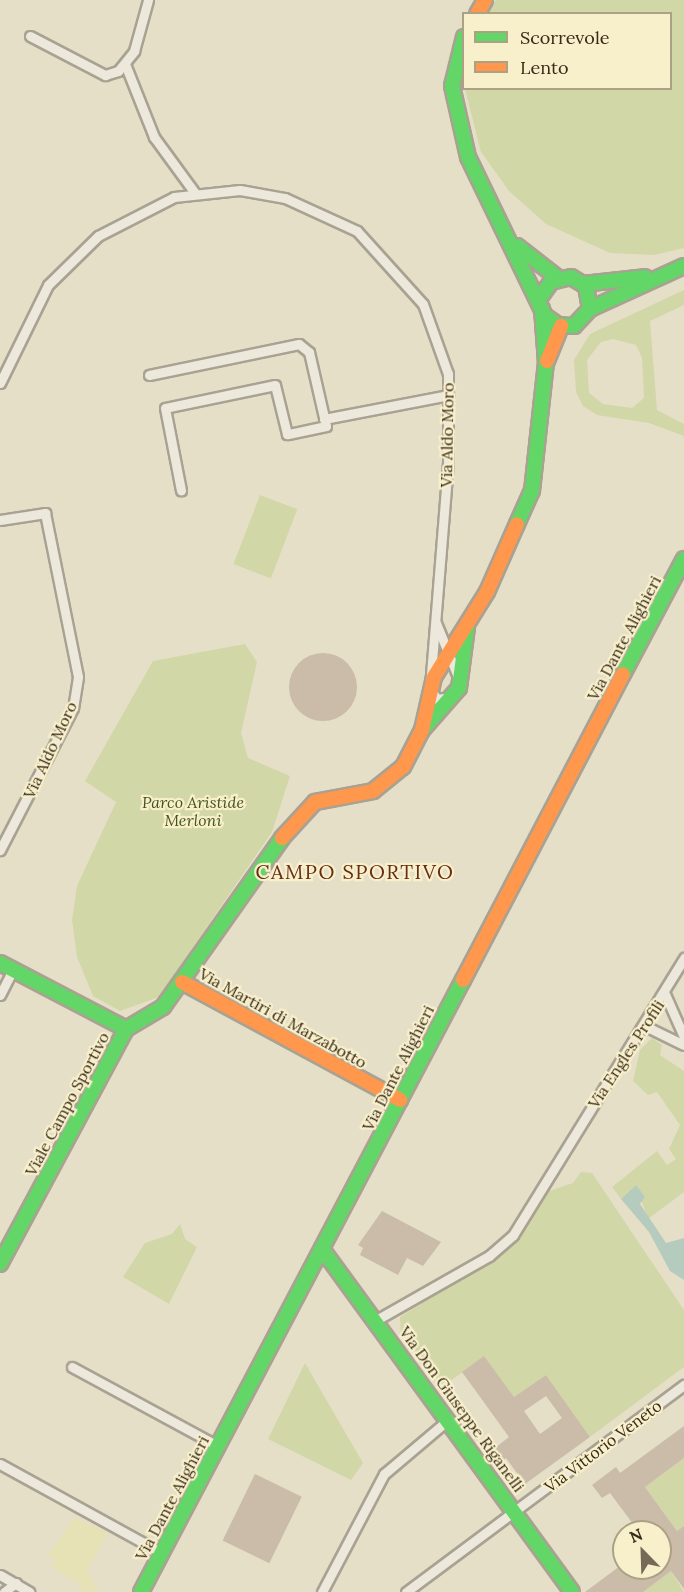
<!DOCTYPE html>
<html>
<head>
<meta charset="utf-8">
<style>
	body { margin:0 }
	#map { position:relative; width:684px; height:1592px; overflow:hidden; background:#e5dfc8; font-family:Lora,serif }
	div>[style] { position:absolute }
	.farmland>* { inset:0; background:#e7e1b6 }
	.green>* { inset:0; background:#d2d7a8; transform-origin:0 0 }
	.water>* { inset:0; background:#b5cbbe }
	.building>* { inset:0; background:#cabca8; transform-origin:0 0 }
	.round { border-radius:50% }
	.roads { filter:drop-shadow(2px 0 #a9a292) drop-shadow(-2px 0 #a9a292) drop-shadow(0 2px #a9a292) drop-shadow(0 -2px #a9a292) }
	.street>* { height:9px; margin:-4.5px; padding:0 4.5px; transform-origin:4.5px; border-radius:4.5px; background:#ece8db }
	.fast>* { height:14px; margin:-7px; padding:0 7px; transform-origin:7px; border-radius:7px; background:#63d668 }
	.slow>* { height:14px; margin:-7px; padding:0 7px; transform-origin:7px; border-radius:7px; background:#ff974d }
	span { translate:-50% -50%; white-space:nowrap; text-align:center; line-height:1.15; -webkit-text-stroke:4.5px #f8efcb; paint-order:stroke }
	.street-label { font-size:16px; color:#382b1a }
	.park-label { font-size:16px; color:#44561e; font-style:italic }
	.quarter-label { font-size:20px; color:#682d15; letter-spacing:1.5px }
	.legend { position:absolute; left:462px; top:12px; width:210px; height:78px; box-sizing:border-box; background:#f8efcb; border:2px solid #aba184; margin:0; padding:8px 10px; list-style:none; font-size:18px; color:#382b1a }
	.legend li { display:flex; align-items:center; gap:12px; height:30px }
	.legend b { width:30px; border:2px solid #aba184 }
	.north { position:absolute; left:612px; top:1520px; width:60px; height:60px; box-sizing:border-box; background:#f8efcb; border:2px solid #aba184; border-radius:50%; rotate:337deg; font-size:16px; font-weight:700; line-height:24px; text-align:center; color:#382b1a }
	.north::after { content:''; display:block; margin:auto; width:21px; height:27px; background:#756a57; clip-path:polygon(50% 0,100% 100%,50% 72%,0 100%) }
</style>
</head>
<body>
<div id="map">
	<div class="farmland">
		<div style="clip-path:polygon(74px 1518px,108px 1533px,87px 1570px,99px 1592px,78px 1592px,82px 1585px,51px 1567px,55px 1559px,48px 1556px)"></div>
	</div>
	<div class="green">
		<div style="clip-path:polygon(496px 0,684px 0,684px 248px,654px 255px,610px 253px,546px 224px,509px 191px,481px 152px,465px 89px,670px 88px,670px 14px,485px 13px)"></div>
		<div style="clip-path:polygon(evenodd,684px 290px,684px 305px,650px 321px,657px 410px,684px 424px,684px 436px,649px 423px,597px 415px,583px 406px,576px 392px,574px 360px,590px 334px,684px 290px,613px 339px,636px 345px,642px 358px,644px 398px,632px 408px,603px 404px,589px 393px,587px 360px,601px 342px,613px 339px)"></div>
		<div style="left:260px;top:495px;width:40px;height:74px;rotate:21deg"></div>
		<div style="clip-path:polygon(245px 644px,257px 662px,241px 733px,248px 758px,290px 776px,272px 832px,159px 997px,120px 1011px,93px 996px,77px 957px,72px 920px,77px 886px,116px 802px,85px 781px,153px 661px)"></div>
		<div style="clip-path:polygon(652px 1038px,662px 1045px,660px 1055px,684px 1071px,684px 1192px,648px 1219px,636px 1185px,621px 1199px,612px 1187px,657px 1151px,667px 1165px,676px 1159px,669px 1149px,680px 1125px,657px 1092px,648px 1095px,633px 1081px,640px 1050px)"></div>
		<div style="clip-path:polygon(581px 1172px,592px 1173px,684px 1310px,684px 1367px,590px 1437px,546px 1375px,514px 1397px,484px 1357px,443px 1386px,401px 1335px,400px 1317px,511px 1247px,549px 1191px,573px 1183px)"></div>
		<div style="clip-path:polygon(180px 1224px,185px 1239px,197px 1247px,169px 1304px,123px 1277px,145px 1243px,172px 1234px)"></div>
		<div style="clip-path:polygon(305px 1363px,363px 1463px,351px 1480px,268px 1439px)"></div>
		<div style="clip-path:polygon(684px 1458px,684px 1526px,677px 1531px,645px 1487px)"></div>
		<div style="clip-path:polygon(671px 1571px,684px 1592px,643px 1592px)"></div>
	</div>
	<div class="water">
		<div style="clip-path:polygon(636px 1185px,645px 1197px,640px 1204px,666px 1243px,684px 1238px,684px 1280px,670px 1271px,649px 1232px,621px 1199px)"></div>
	</div>
	<div class="building">
		<div class="round" style="left:289px;top:653px;width:68px;height:68px"></div>
		<div style="clip-path:polygon(382px 1211px,441px 1242px,423px 1266px,407px 1258px,398px 1275px,360px 1255px,363px 1248px,358px 1245px)"></div>
		<div style="clip-path:polygon(evenodd,484px 1356px,514px 1397px,546px 1375px,590px 1437px,525px 1484px,506px 1458px,500px 1463px,491px 1451px,509px 1437px,462px 1372px,484px 1356px,546px 1396px,562px 1418px,540px 1434px,524px 1411px,546px 1396px)"></div>
		<div style="clip-path:polygon(684px 1426px,684px 1458px,645px 1487px,677px 1531px,684px 1526px,684px 1589px,671px 1571px,643px 1592px,585px 1592px,624px 1563px,624px 1568px,660px 1568px,660px 1532px,639px 1532px,610px 1493px,602px 1498px,592px 1485px,616px 1467px,620px 1473px)"></div>
		<div style="left:255px;top:1474px;width:52px;height:74px;rotate:26deg"></div>
	</div>
	<div class="roads">
		<div class="street">
			<div style="left:30px;top:36px;width:85px;rotate:27.5deg"></div>
			<div style="left:105px;top:75px;width:14px;rotate:-17deg"></div>
			<div style="left:118px;top:71px;width:26px;rotate:-51deg"></div>
			<div style="left:134px;top:51px;width:53px;rotate:-74.6deg"></div>
			<div style="left:125px;top:64px;width:79px;rotate:68.3deg"></div>
			<div style="left:154px;top:137px;width:69px;rotate:53.8deg"></div>
			<div style="left:149px;top:375px;width:153px;rotate:-11.7deg"></div>
			<div style="left:299px;top:344px;width:13px;rotate:39deg"></div>
			<div style="left:309px;top:352px;width:76px;rotate:77.1deg"></div>
			<div style="left:326px;top:426px;width:40px;rotate:168deg"></div>
			<div style="left:287px;top:434px;width:50px;rotate:-103.8deg"></div>
			<div style="left:275px;top:385px;width:112px;rotate:168.2deg"></div>
			<div style="left:165px;top:408px;width:84px;rotate:79deg"></div>
			<div style="left:0;top:383px;width:109px;rotate:-63.9deg"></div>
			<div style="left:48px;top:285px;width:70px;rotate:-44.4deg"></div>
			<div style="left:98px;top:236px;width:85px;rotate:-27.2deg"></div>
			<div style="left:174px;top:197px;width:66px;rotate:-6.1deg"></div>
			<div style="left:240px;top:190px;width:46px;rotate:10.1deg"></div>
			<div style="left:285px;top:198px;width:79px;rotate:24.6deg"></div>
			<div style="left:357px;top:231px;width:98px;rotate:47.9deg"></div>
			<div style="left:423px;top:304px;width:74px;rotate:70.3deg"></div>
			<div style="left:448px;top:374px;width:89px;rotate:90deg"></div>
			<div style="left:448px;top:463px;width:227px;rotate:94.6deg"></div>
			<div style="left:430px;top:689px;width:12px;rotate:55deg"></div>
			<div style="left:437px;top:699px;width:14px;rotate:-8deg"></div>
			<div style="left:324px;top:419px;width:127px;rotate:-10.9deg"></div>
			<div style="left:0;top:520px;width:46px;rotate:-8.8deg"></div>
			<div style="left:45px;top:513px;width:167px;rotate:78.6deg"></div>
			<div style="left:78px;top:677px;width:31px;rotate:99deg"></div>
			<div style="left:73px;top:708px;width:160px;rotate:117.2deg"></div>
			<div style="left:436px;top:623px;width:61px;rotate:67.7deg"></div>
			<div style="left:665px;top:994px;width:47px;rotate:66.2deg"></div>
			<div style="left:0;top:995px;width:28px;rotate:-63deg"></div>
			<div style="left:645px;top:1026px;width:43px;rotate:26deg"></div>
			<div style="left:378px;top:1319px;width:128px;rotate:-29.6deg"></div>
			<div style="left:489px;top:1256px;width:32px;rotate:-41deg"></div>
			<div style="left:513px;top:1235px;width:326px;rotate:-58.3deg"></div>
			<div style="left:72px;top:1367px;width:166px;rotate:28.4deg"></div>
			<div style="left:0;top:1464px;width:185px;rotate:28.8deg"></div>
			<div style="left:0;top:1575px;width:34px;rotate:30deg"></div>
			<div style="left:4px;top:1592px;width:15px;rotate:-37deg"></div>
			<div style="left:322px;top:1592px;width:133px;rotate:-62.3deg"></div>
			<div style="left:384px;top:1474px;width:85px;rotate:-40.2deg"></div>
			<div style="left:406px;top:1592px;width:347px;rotate:-36.7deg"></div>
		</div>
		<div class="fast">
			<div style="left:464px;top:37px;width:50px;rotate:103.8deg"></div>
			<div style="left:452px;top:86px;width:73px;rotate:77.3deg"></div>
			<div style="left:468px;top:157px;width:177px;rotate:64.2deg"></div>
			<div style="left:545px;top:316px;width:16px;rotate:35deg"></div>
			<div style="left:558px;top:325px;width:16px;rotate:4deg"></div>
			<div style="left:574px;top:326px;width:23px;rotate:-47deg"></div>
			<div style="left:590px;top:309px;width:23px;rotate:-100deg"></div>
			<div style="left:586px;top:286px;width:17px;rotate:-149deg"></div>
			<div style="left:571px;top:277px;width:21px;rotate:166deg"></div>
			<div style="left:551px;top:282px;width:19px;rotate:125deg"></div>
			<div style="left:517px;top:246px;width:52px;rotate:38deg"></div>
			<div style="left:583px;top:284px;width:62px;rotate:-6.4deg"></div>
			<div style="left:590px;top:309px;width:103px;rotate:-24.6deg"></div>
			<div style="left:517px;top:524px;width:36px;rotate:-66deg"></div>
			<div style="left:532px;top:491px;width:129px;rotate:-83.8deg"></div>
			<div style="left:546px;top:363px;width:54px;rotate:-94.2deg"></div>
			<div style="left:623px;top:674px;width:130px;rotate:-62.1deg"></div>
			<div style="left:422px;top:730px;width:56px;rotate:-48.6deg"></div>
			<div style="left:459px;top:688px;width:62px;rotate:-82.5deg"></div>
			<div style="left:0;top:963px;width:142px;rotate:27.6deg"></div>
			<div style="left:322px;top:1249px;width:424px;rotate:53.9deg"></div>
			<div style="left:0;top:1264px;width:267px;rotate:-61.8deg"></div>
			<div style="left:126px;top:1029px;width:43px;rotate:-30.7deg"></div>
			<div style="left:163px;top:1007px;width:207px;rotate:-54.8deg"></div>
			<div style="left:141px;top:1592px;width:692px;rotate:-62.25deg"></div>
		</div>
		<div class="slow">
			<div style="left:477px;top:14px;width:16px;rotate:-60deg"></div>
			<div style="left:547px;top:361px;width:38px;rotate:-68deg"></div>
			<div style="left:282px;top:838px;width:49px;rotate:-47.5deg"></div>
			<div style="left:315px;top:802px;width:59px;rotate:-10.7deg"></div>
			<div style="left:373px;top:791px;width:38px;rotate:-39deg"></div>
			<div style="left:403px;top:767px;width:42px;rotate:-62.8deg"></div>
			<div style="left:422px;top:730px;width:54px;rotate:-77.2deg"></div>
			<div style="left:434px;top:677px;width:100px;rotate:-58.1deg"></div>
			<div style="left:487px;top:592px;width:74px;rotate:-66.2deg"></div>
			<div style="left:463px;top:980px;width:345px;rotate:-62.4deg"></div>
			<div style="left:182px;top:982px;width:248px;rotate:28.4deg"></div>
		</div>
	</div>
	<div class="street-label">
		<span style="left:447px;top:435px;rotate:-89deg">Via Aldo Moro</span>
		<span style="left:624px;top:638px;rotate:-62deg">Via Dante Alighieri</span>
		<span style="left:50px;top:750px;rotate:-65deg">Via Aldo Moro</span>
		<span style="left:283px;top:1018px;rotate:29deg">Via Martiri di Marzabotto</span>
		<span style="left:626px;top:1054px;rotate:-57deg">Via Engles Profili</span>
		<span style="left:398px;top:1068px;rotate:-63deg">Via Dante Alighieri</span>
		<span style="left:67px;top:1104px;rotate:-62deg">Viale Campo Sportivo</span>
		<span style="left:462px;top:1409px;rotate:54deg">Via Don Giuseppe Riganelli</span>
		<span style="left:603px;top:1446px;rotate:-37deg">Via Vittorio Veneto</span>
		<span style="left:172px;top:1498px;rotate:-62deg">Via Dante Alighieri</span>
	</div>
	<div class="park-label">
		<span style="left:193px;top:811px">Parco Aristide<br>Merloni</span>
	</div>
	<div class="quarter-label">
		<span style="left:355px;top:871px">CAMPO SPORTIVO</span>
	</div>
	<ul class="legend">
	<li><b style="height:8px;background:#63d668"></b>Scorrevole</li>
	<li><b style="height:8px;background:#ff974d"></b>Lento</li>
	</ul>
	<div class="north">N</div>
</div>
</body>
</html>
